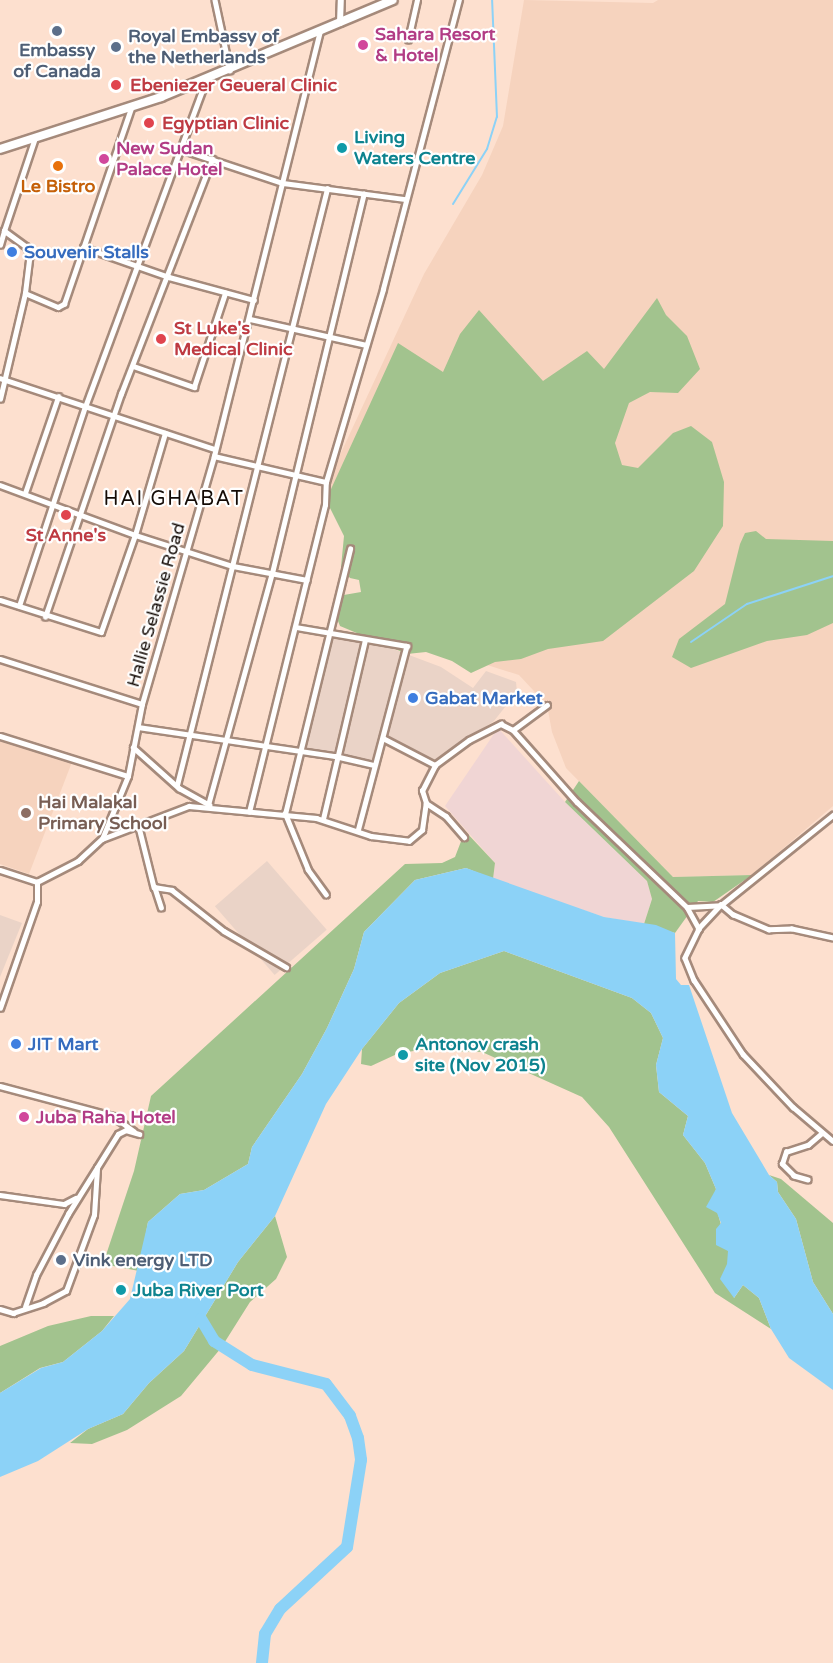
<!DOCTYPE html>
<html>
<head>
<meta charset="utf-8">
<style>
	body { margin:0 }
	#map { position:relative; width:833px; height:1663px; overflow:hidden; background:#fde0cf; font-family:"Varela Round",sans-serif }
	div>[style] { position:absolute }
	.commercial>* { inset:0; background:#ead3c7; transform-origin:0 0 }
	.industrial>* { inset:0; background:#f0d5d4 }
	.built>* { inset:0; background:#f6d3be }
	.green>* { inset:0; background:#a2c38e }
	.water>* { inset:0; background:#8cd2f7 }
	.stream>* { height:2px; margin:-1px; padding:0 1px; transform-origin:1px; border-radius:1px; background:#8cd2f7 }
	.river>* { height:12px; margin:-6px; padding:0 6px; transform-origin:6px; border-radius:6px; background:#8cd2f7 }
	.roads { filter:drop-shadow(2px 0 #a58a7b) drop-shadow(-2px 0 #a58a7b) drop-shadow(0 2px #a58a7b) drop-shadow(0 -2px #a58a7b) }
	.minor>* { height:4.5px; margin:-2.25px; padding:0 2.25px; transform-origin:2.25px; border-radius:2.25px; background:#fff }
	.tertiary>* { height:6px; margin:-3px; padding:0 3px; transform-origin:3px; border-radius:3px; background:#fff }
	.primary>* { height:8px; margin:-4px; padding:0 4px; transform-origin:4px; border-radius:4px; background:#fff }
	.dots>* { width:16px; height:16px; translate:-50% -50%; box-sizing:border-box; border:3px solid #fff; border-radius:50% }
	span { translate:-50% -50%; white-space:nowrap; text-align:center; line-height:1.15; -webkit-text-stroke:4.5px #fff; paint-order:stroke }
	.hotel-label { font-size:18px; color:#b23c85; font-weight:700 }
	.left { translate:0 -50%; text-align:left }
	.service-label { font-size:18px; color:#4e5e75; font-weight:700 }
	.health-label { font-size:18px; color:#be3a42; font-weight:700 }
	.culture-label { font-size:18px; color:#0d838f; font-weight:700 }
	.food-label { font-size:18px; color:#c56008; font-weight:700 }
	.shop-label { font-size:18px; color:#366cbe; font-weight:700 }
	.street-label { font-size:18px; color:#140b06 }
	.education-label { font-size:18px; color:#785e54; font-weight:700 }
	.neighbourhood-label { font-size:20px; color:#140b06; letter-spacing:1.5px }
</style>
</head>
<body>
<div id="map">
	<div class="commercial">
		<div style="clip-path:polygon(331px 638px,377px 643px,441px 667px,473px 688px,486px 671px,516px 682px,517px 692px,494px 721px,433px 761px,383px 736px,375px 762px,304px 748px)"></div>
		<div style="left:267px;top:861px;width:91px;height:69px;rotate:49deg"></div>
		<div style="clip-path:polygon(0 915px,22px 923px,0 977px)"></div>
	</div>
	<div class="industrial">
		<div style="clip-path:polygon(498px 728px,565px 802px,647px 881px,652px 899px,644px 924px,604px 917px,493px 879px,495px 863px,445px 806px)"></div>
	</div>
	<div class="built">
		<div style="clip-path:polygon(524px 0,653px 3px,658px 0,833px 0,833px 806px,752px 875px,673px 877px,566px 768px,552px 732px,547px 705px,519px 675px,465px 658px,326px 485px,424px 274px,482px 175px,503px 126px)"></div>
		<div style="clip-path:polygon(0 738px,72px 762px,29px 874px,0 864px)"></div>
	</div>
	<div class="green">
		<div style="clip-path:polygon(657px 298px,666px 315px,687px 336px,700px 369px,678px 393px,650px 392px,629px 403px,615px 443px,622px 465px,638px 468px,673px 433px,691px 426px,712px 442px,724px 482px,723px 526px,694px 571px,603px 641px,548px 649px,521px 659px,495px 662px,471px 673px,452px 661px,426px 652px,407px 654px,340px 626px,334px 611px,338px 596px,361px 592px,359px 580px,350px 578px,341px 567px,344px 536px,326px 500px,398px 343px,443px 372px,460px 334px,479px 310px,543px 381px,587px 351px,604px 369px)"></div>
		<div style="clip-path:polygon(756px 531px,766px 539px,833px 541px,833px 623px,807px 635px,767px 641px,691px 668px,672px 657px,679px 639px,725px 604px,740px 544px,745px 533px)"></div>
		<div style="clip-path:polygon(579px 781px,673px 877px,752px 875px,713px 902px,698px 901px,675px 933px,644px 924px,652px 899px,647px 881px,565px 802px)"></div>
		<div style="clip-path:polygon(465px 831px,495px 863px,493px 879px,466px 868px,415px 880px,364px 932px,354px 969px,327px 1028px,302px 1074px,252px 1147px,248px 1164px,204px 1190px,180px 1194px,148px 1222px,139px 1271px,103px 1264px,134px 1171px,151px 1096px,405px 864px,442px 863px,455px 857px)"></div>
		<div style="clip-path:polygon(504px 951px,632px 998px,651px 1013px,663px 1038px,656px 1065px,659px 1092px,688px 1116px,683px 1135px,705px 1163px,716px 1189px,714px 1199px,728px 1251px,734px 1298px,743px 1285px,759px 1298px,771px 1329px,715px 1293px,609px 1127px,582px 1097px,482px 1052px,419px 1050px,397px 1054px,371px 1066px,361px 1064px,362px 1049px,399px 1003px,440px 973px)"></div>
		<div style="clip-path:polygon(769px 1175px,781px 1179px,833px 1223px,833px 1314px,813px 1282px,796px 1219px,778px 1192px,777px 1182px)"></div>
		<div style="clip-path:polygon(275px 1216px,287px 1257px,276px 1279px,250px 1302px,221px 1348px,181px 1396px,127px 1430px,92px 1444px,70px 1443px,88px 1429px,123px 1414px,149px 1383px,184px 1351px,238px 1262px)"></div>
		<div style="clip-path:polygon(91px 1316px,114px 1316px,102px 1331px,63px 1362px,40px 1368px,0 1393px,0 1346px,48px 1326px)"></div>
	</div>
	<div class="water">
		<div style="clip-path:polygon(466px 868px,604px 917px,656px 925px,675px 933px,676px 979px,681px 985px,689px 985px,732px 1113px,769px 1175px,777px 1182px,778px 1192px,796px 1219px,813px 1282px,833px 1314px,833px 1390px,789px 1358px,771px 1329px,759px 1298px,743px 1285px,734px 1298px,720px 1279px,727px 1264px,728px 1251px,716px 1245px,716px 1229px,721px 1223px,717px 1213px,706px 1207px,716px 1189px,705px 1163px,683px 1135px,688px 1116px,659px 1092px,656px 1065px,663px 1038px,651px 1013px,632px 998px,504px 951px,440px 973px,399px 1003px,362px 1049px,326px 1104px,275px 1216px,238px 1262px,184px 1351px,149px 1383px,123px 1414px,88px 1429px,38px 1461px,0 1477px,0 1393px,41px 1368px,63px 1362px,102px 1331px,130px 1299px,148px 1222px,180px 1194px,204px 1190px,248px 1164px,252px 1147px,302px 1074px,327px 1028px,354px 969px,364px 932px,415px 880px)"></div>
	</div>
	<div class="stream">
		<div style="left:453px;top:204px;width:65px;rotate:-58.3deg"></div>
		<div style="left:487px;top:149px;width:34px;rotate:-73deg"></div>
		<div style="left:497px;top:117px;width:117px;rotate:-92.4deg"></div>
		<div style="left:691px;top:642px;width:68px;rotate:-34.2deg"></div>
		<div style="left:747px;top:604px;width:90px;rotate:-18deg"></div>
	</div>
	<div class="river">
		<div style="left:201px;top:1319px;width:26px;rotate:59deg"></div>
		<div style="left:214px;top:1341px;width:45px;rotate:32.3deg"></div>
		<div style="left:252px;top:1365px;width:76px;rotate:14.4deg"></div>
		<div style="left:326px;top:1384px;width:40px;rotate:53deg"></div>
		<div style="left:350px;top:1416px;width:23px;rotate:70deg"></div>
		<div style="left:358px;top:1438px;width:22px;rotate:82deg"></div>
		<div style="left:361px;top:1460px;width:88px;rotate:99.1deg"></div>
		<div style="left:347px;top:1547px;width:91px;rotate:137.2deg"></div>
		<div style="left:280px;top:1609px;width:29px;rotate:121deg"></div>
		<div style="left:265px;top:1634px;width:29px;rotate:96deg"></div>
	</div>
	<div class="roads">
		<div class="minor">
			<div style="left:215px;top:0;width:72px;rotate:77.9deg"></div>
			<div style="left:408px;top:40px;width:41px;rotate:-77.3deg"></div>
			<div style="left:180px;top:149px;width:108px;rotate:18.3deg"></div>
			<div style="left:283px;top:183px;width:123px;rotate:7.5deg"></div>
			<div style="left:0;top:245px;width:15px;rotate:-74deg"></div>
			<div style="left:83px;top:247px;width:91px;rotate:19.2deg"></div>
			<div style="left:169px;top:277px;width:88px;rotate:15.1deg"></div>
			<div style="left:25px;top:293px;width:36px;rotate:23deg"></div>
			<div style="left:58px;top:307px;width:7px;rotate:-27deg"></div>
			<div style="left:64px;top:304px;width:207px;rotate:-71.1deg"></div>
			<div style="left:250px;top:319px;width:119px;rotate:12.6deg"></div>
			<div style="left:133px;top:366px;width:65px;rotate:19deg"></div>
			<div style="left:194px;top:387px;width:99px;rotate:-71.7deg"></div>
			<div style="left:0;top:378px;width:226px;rotate:18.3deg"></div>
			<div style="left:0;top:399px;width:109px;rotate:-76.7deg"></div>
			<div style="left:25px;top:293px;width:38px;rotate:-83deg"></div>
			<div style="left:30px;top:255px;width:9px;rotate:-117deg"></div>
			<div style="left:26px;top:247px;width:27px;rotate:-144deg"></div>
			<div style="left:4px;top:231px;width:95px;rotate:-71.6deg"></div>
			<div style="left:214px;top:456px;width:115px;rotate:13.1deg"></div>
			<div style="left:0;top:485px;width:144px;rotate:20.3deg"></div>
			<div style="left:135px;top:535px;width:103px;rotate:17.6deg"></div>
			<div style="left:233px;top:566px;width:75px;rotate:10.7deg"></div>
			<div style="left:25px;top:493px;width:102px;rotate:-71deg"></div>
			<div style="left:0;top:600px;width:106px;rotate:17.6deg"></div>
			<div style="left:101px;top:632px;width:103px;rotate:-70.7deg"></div>
			<div style="left:135px;top:535px;width:106px;rotate:-73.6deg"></div>
			<div style="left:19px;top:606px;width:210px;rotate:-71.7deg"></div>
			<div style="left:85px;top:407px;width:349px;rotate:-69.7deg"></div>
			<div style="left:45px;top:617px;width:236px;rotate:-71.2deg"></div>
			<div style="left:121px;top:394px;width:252px;rotate:-68.8deg"></div>
			<div style="left:296px;top:627px;width:113px;rotate:9.7deg"></div>
			<div style="left:407px;top:646px;width:191px;rotate:104.8deg"></div>
			<div style="left:0;top:659px;width:149px;rotate:17.6deg"></div>
			<div style="left:138px;top:727px;width:199px;rotate:8.4deg"></div>
			<div style="left:335px;top:756px;width:40px;rotate:13deg"></div>
			<div style="left:513px;top:730px;width:42px;rotate:-36.3deg"></div>
			<div style="left:0;top:736px;width:134px;rotate:17.4deg"></div>
			<div style="left:383px;top:738px;width:59px;rotate:27.4deg"></div>
			<div style="left:133px;top:747px;width:62px;rotate:41.7deg"></div>
			<div style="left:179px;top:788px;width:35px;rotate:29deg"></div>
			<div style="left:177px;top:785px;width:615px;rotate:-75.87deg"></div>
			<div style="left:426px;top:803px;width:24px;rotate:33deg"></div>
			<div style="left:446px;top:816px;width:28px;rotate:49deg"></div>
			<div style="left:208px;top:805px;width:241px;rotate:-74.6deg"></div>
			<div style="left:272px;top:573px;width:390px;rotate:-76.4deg"></div>
			<div style="left:249px;top:812px;width:316px;rotate:-76.1deg"></div>
			<div style="left:325px;top:505px;width:23px;rotate:-88deg"></div>
			<div style="left:326px;top:482px;width:201px;rotate:-73.5deg"></div>
			<div style="left:383px;top:289px;width:299px;rotate:-75.3deg"></div>
			<div style="left:323px;top:819px;width:184px;rotate:-76.8deg"></div>
			<div style="left:138px;top:823px;width:66px;rotate:76deg"></div>
			<div style="left:102px;top:839px;width:93px;rotate:-20.8deg"></div>
			<div style="left:189px;top:806px;width:128px;rotate:5.4deg"></div>
			<div style="left:316px;top:818px;width:58px;rotate:18.1deg"></div>
			<div style="left:371px;top:836px;width:38px;rotate:7deg"></div>
			<div style="left:409px;top:841px;width:17px;rotate:-40deg"></div>
			<div style="left:422px;top:830px;width:27px;rotate:-82deg"></div>
			<div style="left:426px;top:803px;width:13px;rotate:-108deg"></div>
			<div style="left:422px;top:791px;width:29px;rotate:-63deg"></div>
			<div style="left:435px;top:765px;width:42px;rotate:-36.3deg"></div>
			<div style="left:469px;top:740px;width:36px;rotate:-27deg"></div>
			<div style="left:501px;top:724px;width:13px;rotate:27deg"></div>
			<div style="left:513px;top:730px;width:96px;rotate:48.4deg"></div>
			<div style="left:577px;top:802px;width:152px;rotate:43.7deg"></div>
			<div style="left:687px;top:907px;width:25px;rotate:61deg"></div>
			<div style="left:0;top:870px;width:39px;rotate:18deg"></div>
			<div style="left:326px;top:895px;width:31px;rotate:-126deg"></div>
			<div style="left:308px;top:870px;width:61px;rotate:-112.3deg"></div>
			<div style="left:285px;top:814px;width:273px;rotate:-76.2deg"></div>
			<div style="left:687px;top:907px;width:34px;rotate:-3deg"></div>
			<div style="left:721px;top:905px;width:144px;rotate:-38.8deg"></div>
			<div style="left:161px;top:908px;width:22px;rotate:-108deg"></div>
			<div style="left:154px;top:887px;width:18px;rotate:9deg"></div>
			<div style="left:172px;top:890px;width:66px;rotate:38.3deg"></div>
			<div style="left:224px;top:931px;width:72px;rotate:30.1deg"></div>
			<div style="left:833px;top:938px;width:42px;rotate:-167.6deg"></div>
			<div style="left:792px;top:929px;width:23px;rotate:178deg"></div>
			<div style="left:769px;top:930px;width:39px;rotate:-157deg"></div>
			<div style="left:733px;top:915px;width:16px;rotate:-140deg"></div>
			<div style="left:721px;top:905px;width:33px;rotate:133deg"></div>
			<div style="left:699px;top:929px;width:32px;rotate:116deg"></div>
			<div style="left:685px;top:958px;width:24px;rotate:68deg"></div>
			<div style="left:694px;top:980px;width:89px;rotate:56.5deg"></div>
			<div style="left:743px;top:1054px;width:73px;rotate:46.7deg"></div>
			<div style="left:793px;top:1107px;width:52px;rotate:40.4deg"></div>
			<div style="left:0;top:1008px;width:112px;rotate:-70.8deg"></div>
			<div style="left:37px;top:902px;width:20px;rotate:-90deg"></div>
			<div style="left:37px;top:882px;width:46px;rotate:-27.1deg"></div>
			<div style="left:78px;top:861px;width:33px;rotate:-43deg"></div>
			<div style="left:102px;top:839px;width:68px;rotate:-67.6deg"></div>
			<div style="left:128px;top:776px;width:73px;rotate:-79deg"></div>
			<div style="left:142px;top:704px;width:258px;rotate:-73.8deg"></div>
			<div style="left:214px;top:456px;width:437px;rotate:-76deg"></div>
			<div style="left:0;top:1086px;width:117px;rotate:14.9deg"></div>
			<div style="left:113px;top:1116px;width:26px;rotate:36deg"></div>
			<div style="left:808px;top:1180px;width:15px;rotate:-164deg"></div>
			<div style="left:794px;top:1176px;width:17px;rotate:-135deg"></div>
			<div style="left:782px;top:1164px;width:13px;rotate:-72deg"></div>
			<div style="left:786px;top:1152px;width:23px;rotate:-18deg"></div>
			<div style="left:808px;top:1145px;width:18px;rotate:-41deg"></div>
			<div style="left:0;top:1195px;width:65px;rotate:8deg"></div>
			<div style="left:64px;top:1204px;width:13px;rotate:-27deg"></div>
			<div style="left:25px;top:1307px;width:34px;rotate:-71deg"></div>
			<div style="left:36px;top:1275px;width:69px;rotate:-62.3deg"></div>
			<div style="left:68px;top:1214px;width:94px;rotate:-58deg"></div>
			<div style="left:118px;top:1134px;width:9px;rotate:-27deg"></div>
			<div style="left:126px;top:1130px;width:14px;rotate:17deg"></div>
			<div style="left:0;top:1309px;width:14px;rotate:17deg"></div>
			<div style="left:13px;top:1313px;width:32px;rotate:-18deg"></div>
			<div style="left:43px;top:1303px;width:26px;rotate:-28deg"></div>
			<div style="left:66px;top:1291px;width:81px;rotate:-69.8deg"></div>
			<div style="left:94px;top:1215px;width:47px;rotate:-86.3deg"></div>
		</div>
		<div class="tertiary">
			<div style="left:340px;top:23px;width:23px;rotate:-88deg"></div>
		</div>
		<div class="primary">
			<div style="left:0;top:149px;width:169px;rotate:-17.9deg"></div>
			<div style="left:161px;top:97px;width:251px;rotate:-22.7deg"></div>
		</div>
	</div>
	<div class="dots">
		<div style="left:57px;top:31px;background:#5c6f8a"></div>
		<div style="left:363px;top:45px;background:#d1479c"></div>
		<div style="left:116px;top:47px;background:#5c6f8a"></div>
		<div style="left:116px;top:85px;background:#e0444e"></div>
		<div style="left:149px;top:123px;background:#e0444e"></div>
		<div style="left:342px;top:148px;background:#0f9aa8"></div>
		<div style="left:104px;top:159px;background:#d1479c"></div>
		<div style="left:58px;top:166px;background:#e8710a"></div>
		<div style="left:12px;top:252px;background:#3f7fe0"></div>
		<div style="left:161px;top:339px;background:#e0444e"></div>
		<div style="left:66px;top:515px;background:#e0444e"></div>
		<div style="left:413px;top:698px;background:#3f7fe0"></div>
		<div style="left:26px;top:813px;background:#8d6e63"></div>
		<div style="left:16px;top:1044px;background:#3f7fe0"></div>
		<div style="left:403px;top:1055px;background:#0f9aa8"></div>
		<div style="left:24px;top:1117px;background:#d1479c"></div>
		<div style="left:61px;top:1260px;background:#5c6f8a"></div>
		<div style="left:121px;top:1290px;background:#0f9aa8"></div>
	</div>
	<div class="hotel-label">
		<span class="left" style="left:375px;top:45px">Sahara Resort<br>&amp; Hotel</span>
		<span class="left" style="left:116px;top:159px">New Sudan<br>Palace Hotel</span>
		<span class="left" style="left:36px;top:1117px">Juba Raha Hotel</span>
	</div>
	<div class="service-label">
		<span class="left" style="left:128px;top:47px">Royal Embassy of<br>the Netherlands</span>
		<span style="left:57px;top:61px">Embassy<br>of Canada</span>
		<span class="left" style="left:73px;top:1260px">Vink energy LTD</span>
	</div>
	<div class="health-label">
		<span class="left" style="left:130px;top:85px">Ebeniezer Geueral Clinic</span>
		<span class="left" style="left:162px;top:123px">Egyptian Clinic</span>
		<span class="left" style="left:174px;top:339px">St Luke's<br>Medical Clinic</span>
		<span style="left:66px;top:535px">St Anne's</span>
	</div>
	<div class="culture-label">
		<span class="left" style="left:354px;top:148px">Living<br>Waters Centre</span>
		<span class="left" style="left:415px;top:1055px">Antonov crash<br>site (Nov 2015)</span>
		<span class="left" style="left:133px;top:1290px">Juba River Port</span>
	</div>
	<div class="food-label">
		<span style="left:58px;top:186px">Le Bistro</span>
	</div>
	<div class="shop-label">
		<span class="left" style="left:24px;top:252px">Souvenir Stalls</span>
		<span class="left" style="left:425px;top:698px">Gabat Market</span>
		<span class="left" style="left:28px;top:1044px">JIT Mart</span>
	</div>
	<div class="street-label">
		<span style="left:156px;top:605px;rotate:-74deg">Hallie Selassie Road</span>
	</div>
	<div class="education-label">
		<span class="left" style="left:38px;top:813px">Hai Malakal<br>Primary School</span>
	</div>
	<div class="neighbourhood-label">
		<span style="left:174px;top:499px">HAI GHABAT</span>
	</div>
</div>
</body>
</html>
